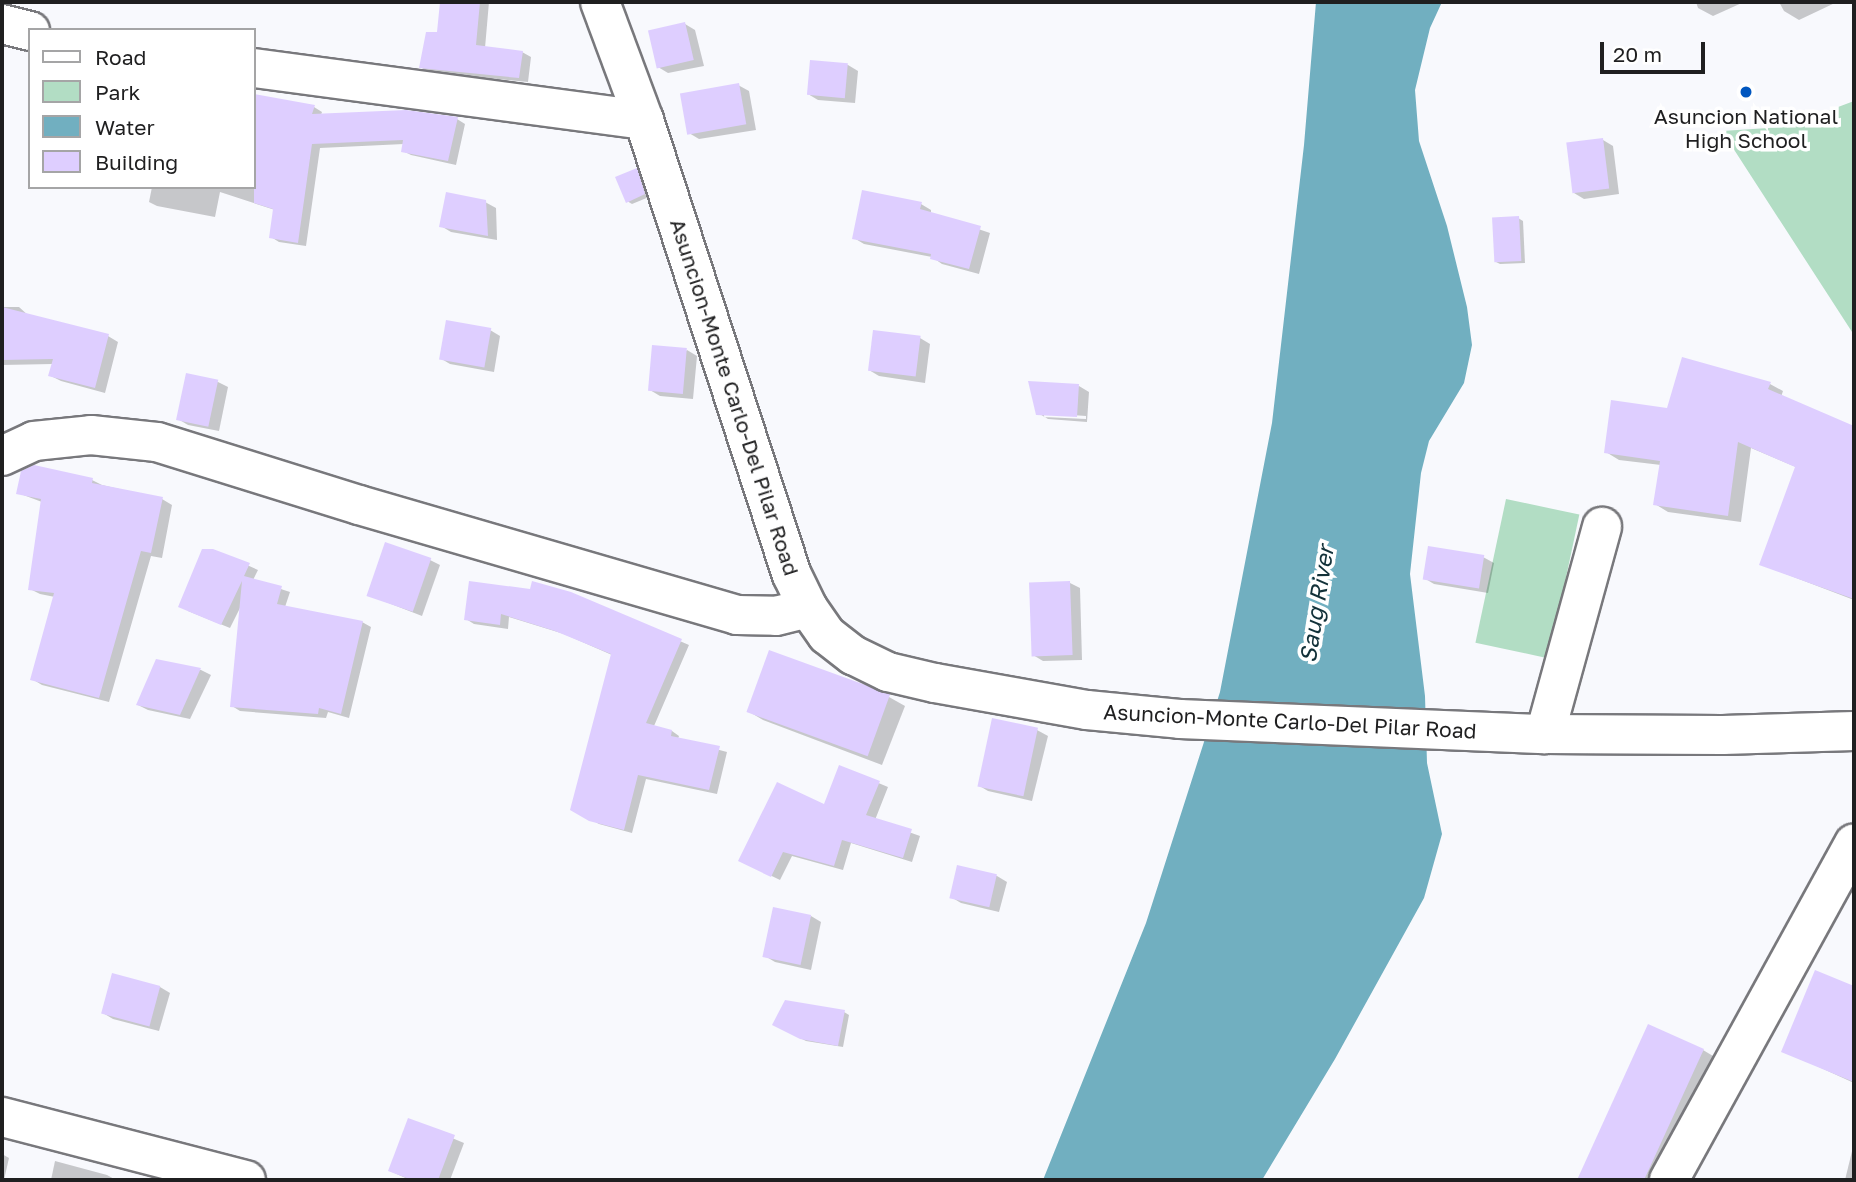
<!DOCTYPE html>
<html>
<head>
<meta charset="utf-8">
<style>
	body { margin:0 }
	#map { position:relative; width:1856px; height:1182px; overflow:hidden; background:#f8f9fd; font-family:"Golos Text",sans-serif }
	div>[style] { position:absolute }
	.green>* { inset:0; background:#b2ddc4; transform-origin:0 0 }
	.water>* { inset:0; background:#71afc0 }
	.shadow>* { inset:0; background:#0003 }
	.building>* { inset:0; background:#deceff; transform-origin:0 0 }
	.roads { filter:drop-shadow(2px 0 #78787c) drop-shadow(-2px 0 #78787c) drop-shadow(0 2px #78787c) drop-shadow(0 -2px #78787c) }
	.minor>* { height:38px; margin:-19px; padding:0 19px; transform-origin:19px; border-radius:19px; background:#fff }
	.dots>* { width:19px; height:19px; translate:-50% -50%; box-sizing:border-box; border:4px solid #fff; border-radius:50% }
	span { translate:-50% -50%; white-space:nowrap; text-align:center; line-height:1.15; -webkit-text-stroke:7px #fff; paint-order:stroke }
	.poi-label { font-size:21px; color:#1f1f20 }
	.street-label { font-size:21px; color:#1f1f20 }
	.water-label { font-size:23px; color:#123139; font-style:italic }
	.frame { position:absolute; inset:0; border:4px solid #1f1f20; pointer-events:none }
	.legend { position:absolute; left:28px; top:28px; width:228px; height:161px; box-sizing:border-box; background:#fff; border:2px solid #a5a5a6; margin:0; padding:9px 12px; list-style:none; font-size:21px; color:#1f1f20 }
	.legend li { display:flex; align-items:center; gap:14px; height:35px }
	.legend b { width:35px; border:2px solid #a5a5a6 }
	.scale { position:absolute; left:1600px; top:42px; width:105px; height:32px; box-sizing:border-box; border:4px solid #1f1f20; border-top:0; padding-left:9px; font-size:21px; line-height:24px; white-space:nowrap; color:#1f1f20; -webkit-text-stroke:5px #fff; paint-order:stroke }
</style>
</head>
<body>
<div id="map">
	<div class="green">
		<div style="clip-path:polygon(1854px 101px,1854px 335px,1722px 131px,1785px 127px)"></div>
		<div style="left:1506px;top:499px;width:75px;height:147px;rotate:12deg"></div>
	</div>
	<div class="water">
		<div style="clip-path:polygon(1316px 2px,1442px 2px,1430px 28px,1415px 90px,1419px 141px,1447px 226px,1467px 307px,1472px 345px,1464px 383px,1429px 441px,1421px 473px,1410px 574px,1425px 696px,1427px 763px,1442px 834px,1424px 898px,1335px 1059px,1262px 1180px,1043px 1180px,1146px 923px,1220px 692px,1272px 423px,1304px 145px)"></div>
	</div>
	<div class="shadow">
		<div style="clip-path:polygon(442px 2px,489px 2px,485px 48px,522px 52px,531px 57px,528px 82px,429px 72px,420px 67px,439px 33px)"></div>
		<div style="clip-path:polygon(1696px 2px,1744px 2px,1713px 16px,1698px 8px)"></div>
		<div style="clip-path:polygon(1779px 2px,1837px 2px,1799px 20px,1784px 11px)"></div>
		<div style="clip-path:polygon(685px 24px,695px 30px,704px 66px,668px 73px,658px 67px)"></div>
		<div style="clip-path:polygon(811px 61px,848px 65px,858px 71px,855px 103px,818px 100px,808px 94px)"></div>
		<div style="clip-path:polygon(738px 85px,749px 91px,756px 130px,699px 139px,689px 133px)"></div>
		<div style="clip-path:polygon(254px 96px,314px 107px,322px 112px,321px 115px,457px 119px,465px 124px,456px 165px,411px 155px,403px 151px,404px 144px,320px 148px,306px 246px,279px 242px,271px 237px,275px 210px,220px 192px,215px 217px,157px 206px,149px 202px,152px 187px,254px 187px)"></div>
		<div style="clip-path:polygon(1603px 140px,1613px 146px,1619px 194px,1584px 199px,1574px 193px)"></div>
		<div style="clip-path:polygon(636px 170px,641px 172px,649px 197px,632px 204px,627px 201px)"></div>
		<div style="clip-path:polygon(485px 202px,496px 208px,497px 240px,451px 232px,441px 226px)"></div>
		<div style="clip-path:polygon(921px 204px,931px 210px,931px 213px,990px 233px,979px 274px,942px 264px,932px 257px,864px 244px,854px 238px)"></div>
		<div style="clip-path:polygon(1518px 218px,1523px 221px,1525px 263px,1500px 264px,1496px 262px)"></div>
		<div style="clip-path:polygon(2px 307px,19px 307px,29px 316px,108px 336px,118px 342px,105px 393px,61px 381px,51px 376px,53px 364px,2px 365px)"></div>
		<div style="clip-path:polygon(490px 330px,500px 336px,494px 372px,450px 364px,440px 358px)"></div>
		<div style="clip-path:polygon(920px 338px,930px 344px,925px 383px,879px 376px,869px 370px)"></div>
		<div style="clip-path:polygon(687px 350px,697px 356px,693px 399px,660px 396px,650px 390px)"></div>
		<div style="clip-path:polygon(187px 376px,218px 382px,228px 387px,219px 431px,188px 425px,178px 419px)"></div>
		<div style="clip-path:polygon(1770px 384px,1783px 391px,1781px 397px,1854px 428px,1854px 600px,1762px 565px,1796px 467px,1751px 448px,1741px 522px,1668px 512px,1655px 504px,1661px 465px,1619px 460px,1606px 452px,1669px 410px)"></div>
		<div style="clip-path:polygon(evenodd,1079px 386px,1089px 392px,1087px 422px,1048px 419px,1038px 413px,1079px 386px,1044px 413px,1086px 416px,1086px 419px,1044px 417px,1044px 413px)"></div>
		<div style="clip-path:polygon(92px 480px,102px 485px,162px 499px,172px 505px,162px 558px,151px 556px,109px 702px,42px 685px,32px 679px,55px 597px,40px 594px,30px 589px,42px 502px,18px 493px)"></div>
		<div style="clip-path:polygon(213px 550px,258px 570px,253px 580px,290px 592px,285px 607px,362px 622px,371px 627px,349px 718px,328px 712px,326px 718px,240px 711px,232px 706px,241px 606px,230px 628px,188px 611px)"></div>
		<div style="clip-path:polygon(1483px 557px,1494px 563px,1488px 593px,1434px 584px,1424px 578px)"></div>
		<div style="clip-path:polygon(430px 560px,440px 565px,422px 616px,368px 595px)"></div>
		<div style="clip-path:polygon(1070px 583px,1080px 588px,1082px 660px,1043px 661px,1033px 655px)"></div>
		<div style="clip-path:polygon(571px 594px,689px 645px,654px 726px,672px 731px,679px 736px,678px 739px,727px 752px,717px 794px,646px 779px,632px 833px,599px 824px,572px 809px,612px 655px,564px 634px,509px 617px,508px 629px,474px 624px,466px 619px)"></div>
		<div style="clip-path:polygon(770px 652px,889px 697px,905px 706px,882px 765px,763px 720px,748px 711px)"></div>
		<div style="clip-path:polygon(157px 661px,201px 670px,211px 675px,190px 719px,148px 710px,138px 705px)"></div>
		<div style="clip-path:polygon(1037px 730px,1048px 736px,1032px 801px,988px 791px,978px 785px)"></div>
		<div style="clip-path:polygon(840px 767px,888px 787px,875px 820px,920px 836px,912px 862px,851px 843px,843px 870px,792px 856px,780px 880px,749px 865px,825px 806px)"></div>
		<div style="clip-path:polygon(958px 867px,997px 876px,1007px 882px,999px 912px,961px 903px,951px 897px)"></div>
		<div style="clip-path:polygon(811px 916px,821px 922px,811px 970px,775px 962px,765px 956px)"></div>
		<div style="clip-path:polygon(1816px 972px,1854px 988px,1854px 1083px,1784px 1051px)"></div>
		<div style="clip-path:polygon(113px 975px,160px 987px,170px 993px,159px 1031px,113px 1019px,103px 1013px)"></div>
		<div style="clip-path:polygon(844px 1012px,849px 1015px,843px 1047px,806px 1041px,774px 1025px)"></div>
		<div style="clip-path:polygon(1703px 1050px,1718px 1059px,1664px 1180px,1580px 1179px)"></div>
		<div style="clip-path:polygon(409px 1120px,464px 1143px,450px 1180px,410px 1180px,390px 1171px)"></div>
		<div style="clip-path:polygon(1853px 1147px,1854px 1180px,1845px 1180px)"></div>
		<div style="clip-path:polygon(2px 1154px,9px 1158px,4px 1180px,2px 1180px)"></div>
		<div style="clip-path:polygon(55px 1161px,107px 1175px,116px 1180px,51px 1180px)"></div>
	</div>
	<div class="building">
		<div style="clip-path:polygon(440px 2px,480px 2px,476px 45px,523px 51px,519px 78px,419px 68px,426px 32px,437px 32px)"></div>
		<div style="left:685px;top:22px;width:39px;height:38px;rotate:77deg"></div>
		<div style="left:810px;top:60px;width:38px;height:35px;rotate:5deg"></div>
		<div style="left:739px;top:83px;width:42px;height:60px;rotate:80deg"></div>
		<div style="clip-path:polygon(254px 94px,315px 105px,312px 114px,406px 110px,458px 117px,448px 161px,401px 152px,403px 140px,312px 144px,298px 243px,269px 238px,273px 209px,254px 203px)"></div>
		<div style="left:1603px;top:138px;width:51px;height:37px;rotate:83deg"></div>
		<div style="clip-path:polygon(637px 168px,645px 194px,626px 203px,615px 177px)"></div>
		<div style="clip-path:polygon(862px 190px,922px 202px,920px 209px,981px 226px,969px 269px,930px 259px,931px 254px,852px 239px)"></div>
		<div style="clip-path:polygon(446px 192px,486px 200px,488px 236px,439px 227px)"></div>
		<div style="left:1519px;top:216px;width:45px;height:27px;rotate:87deg"></div>
		<div style="clip-path:polygon(2px 307px,109px 334px,95px 388px,48px 376px,53px 359px,2px 360px)"></div>
		<div style="left:446px;top:320px;width:46px;height:40px;rotate:10deg"></div>
		<div style="left:873px;top:330px;width:48px;height:41px;rotate:7deg"></div>
		<div style="left:652px;top:345px;width:35px;height:46px;rotate:5deg"></div>
		<div style="clip-path:polygon(1682px 357px,1771px 382px,1768px 389px,1854px 426px,1854px 599px,1759px 565px,1795px 467px,1738px 442px,1728px 516px,1653px 505px,1660px 461px,1604px 453px,1611px 400px,1667px 408px)"></div>
		<div style="left:186px;top:373px;width:33px;height:48px;rotate:12deg"></div>
		<div style="clip-path:polygon(1028px 381px,1079px 384px,1077px 417px,1036px 415px)"></div>
		<div style="clip-path:polygon(34px 465px,93px 478px,92px 483px,163px 497px,151px 553px,141px 551px,99px 698px,30px 680px,54px 593px,28px 590px,41px 499px,16px 494px,21px 471px)"></div>
		<div style="left:385px;top:542px;width:49px;height:57px;rotate:19deg"></div>
		<div style="left:1428px;top:546px;width:57px;height:34px;rotate:9deg"></div>
		<div style="clip-path:polygon(202px 549px,213px 549px,250px 563px,244px 576px,282px 586px,277px 604px,363px 621px,341px 714px,319px 708px,318px 714px,230px 707px,242px 581px,221px 625px,178px 607px)"></div>
		<div style="clip-path:polygon(469px 581px,530px 589px,532px 581px,571px 592px,682px 639px,646px 723px,672px 730px,671px 736px,720px 746px,709px 790px,638px 775px,624px 830px,589px 821px,570px 810px,611px 654px,555px 631px,501px 614px,500px 625px,464px 620px)"></div>
		<div style="left:1070px;top:581px;width:74px;height:41px;rotate:88deg"></div>
		<div style="left:769px;top:650px;width:129px;height:66px;rotate:20deg"></div>
		<div style="clip-path:polygon(156px 659px,201px 668px,180px 715px,136px 705px)"></div>
		<div style="left:992px;top:718px;width:47px;height:70px;rotate:12deg"></div>
		<div style="clip-path:polygon(839px 765px,880px 781px,866px 815px,912px 829px,903px 858px,842px 840px,834px 866px,783px 852px,771px 877px,738px 861px,777px 782px,824px 804px)"></div>
		<div style="left:957px;top:865px;width:41px;height:34px;rotate:13deg"></div>
		<div style="left:773px;top:907px;width:39px;height:51px;rotate:12deg"></div>
		<div style="clip-path:polygon(1815px 970px,1854px 986px,1854px 1082px,1781px 1052px)"></div>
		<div style="left:112px;top:973px;width:50px;height:42px;rotate:15deg"></div>
		<div style="clip-path:polygon(785px 1000px,845px 1010px,838px 1046px,800px 1039px,772px 1025px)"></div>
		<div style="clip-path:polygon(1648px 1024px,1704px 1049px,1644px 1180px,1577px 1180px)"></div>
		<div style="clip-path:polygon(408px 1118px,455px 1135px,438px 1180px,412px 1180px,388px 1171px)"></div>
	</div>
	<div class="roads">
		<div class="minor">
			<div style="left:600px;top:2px;width:126px;rotate:69.6deg"></div>
			<div style="left:644px;top:120px;width:478px;rotate:72deg"></div>
			<div style="left:792px;top:575px;width:37px;rotate:64deg"></div>
			<div style="left:808px;top:608px;width:33px;rotate:55deg"></div>
			<div style="left:827px;top:635px;width:33px;rotate:38deg"></div>
			<div style="left:853px;top:655px;width:39px;rotate:26deg"></div>
			<div style="left:888px;top:672px;width:48px;rotate:13.2deg"></div>
			<div style="left:935px;top:683px;width:154px;rotate:10.1deg"></div>
			<div style="left:1087px;top:710px;width:93px;rotate:5.5deg"></div>
			<div style="left:1180px;top:719px;width:365px;rotate:2.4deg"></div>
			<div style="left:1545px;top:734px;width:178px;rotate:0.3deg"></div>
			<div style="left:1723px;top:735px;width:131px;rotate:-1.7deg"></div>
			<div style="left:2px;top:24px;width:29px;rotate:14deg"></div>
			<div style="left:254px;top:68px;width:393px;rotate:7.6deg"></div>
			<div style="left:2px;top:456px;width:35px;rotate:-25deg"></div>
			<div style="left:34px;top:441px;width:57px;rotate:-6deg"></div>
			<div style="left:91px;top:435px;width:66px;rotate:6.1deg"></div>
			<div style="left:157px;top:442px;width:212px;rotate:17.3deg"></div>
			<div style="left:359px;top:505px;width:394px;rotate:16.2deg"></div>
			<div style="left:737px;top:615px;width:39px;rotate:1deg"></div>
			<div style="left:776px;top:616px;width:33px;rotate:-14deg"></div>
			<div style="left:1545px;top:734px;width:215px;rotate:-74.6deg"></div>
			<div style="left:2px;top:1117px;width:252px;rotate:14.5deg"></div>
			<div style="left:1669px;top:1180px;width:384px;rotate:-61.2deg"></div>
		</div>
	</div>
	<div class="dots">
		<div style="left:1746px;top:92px;background:#0056bf"></div>
	</div>
	<div class="poi-label">
		<span style="left:1746px;top:128px">Asuncion National<br>High School</span>
	</div>
	<div class="street-label">
		<span style="left:735px;top:397px;rotate:72deg">Asuncion-Monte Carlo-Del Pilar Road</span>
		<span style="left:1290px;top:721px;rotate:3deg">Asuncion-Monte Carlo-Del Pilar Road</span>
	</div>
	<div class="water-label">
		<span style="left:1316px;top:604px;rotate:-81deg">Saug River</span>
	</div>
	<div class="frame"></div>
	<ul class="legend">
	<li><b style="height:9px;background:#fff"></b>Road</li>
	<li><b style="height:19px;background:#b2ddc4"></b>Park</li>
	<li><b style="height:19px;background:#71afc0"></b>Water</li>
	<li><b style="height:19px;background:#deceff"></b>Building</li>
	</ul>
	<div class="scale">20 m</div>
</div>
</body>
</html>
